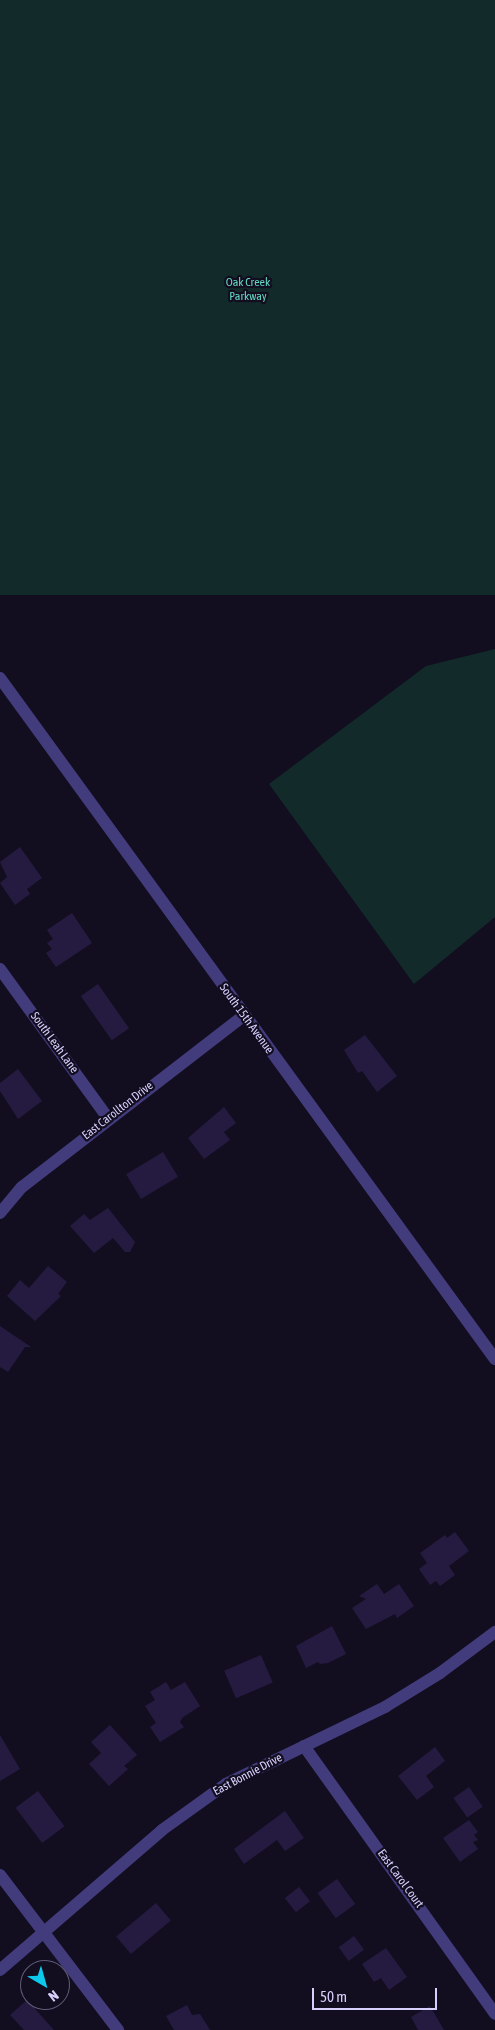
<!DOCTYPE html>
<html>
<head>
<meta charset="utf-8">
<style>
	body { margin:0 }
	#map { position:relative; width:495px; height:2030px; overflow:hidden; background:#120e20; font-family:"Asap Condensed",sans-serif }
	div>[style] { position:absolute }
	.green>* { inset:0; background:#122a2a; transform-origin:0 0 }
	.building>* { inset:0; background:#251b40; transform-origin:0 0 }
	.minor>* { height:12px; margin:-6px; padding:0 6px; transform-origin:6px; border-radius:6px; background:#423c7d }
	.tertiary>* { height:12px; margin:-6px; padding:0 6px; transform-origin:6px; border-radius:6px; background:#423c7d }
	span { translate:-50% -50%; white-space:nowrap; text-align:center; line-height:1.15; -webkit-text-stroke:4.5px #120e20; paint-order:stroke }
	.park-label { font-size:12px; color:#61d8c1 }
	.street-label { font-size:12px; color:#d8d0fc }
	.north { position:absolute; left:20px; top:1960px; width:50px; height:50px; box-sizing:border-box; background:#120e20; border:1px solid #615c78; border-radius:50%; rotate:142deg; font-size:14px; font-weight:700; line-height:20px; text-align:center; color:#d8d0fc }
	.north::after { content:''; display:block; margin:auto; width:18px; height:22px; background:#0dc9ec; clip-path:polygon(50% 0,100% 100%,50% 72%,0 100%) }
	.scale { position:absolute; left:312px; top:1988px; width:125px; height:22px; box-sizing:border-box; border:2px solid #d8d0fc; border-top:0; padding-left:6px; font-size:15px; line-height:18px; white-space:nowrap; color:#d8d0fc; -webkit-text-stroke:4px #120e20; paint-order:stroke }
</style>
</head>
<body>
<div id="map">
	<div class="green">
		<div style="left:0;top:0;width:495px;height:595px"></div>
		<div style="clip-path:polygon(495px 649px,495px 917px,414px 984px,269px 784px,426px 666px)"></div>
	</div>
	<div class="building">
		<div style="clip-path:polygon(20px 847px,42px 878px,27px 889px,30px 894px,15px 905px,0 883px,7px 877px,0 862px)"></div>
		<div style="clip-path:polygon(72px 913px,92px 943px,56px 967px,46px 953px,52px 949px,47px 943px,53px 939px,47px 930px)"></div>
		<div style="left:98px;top:984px;width:54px;height:21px;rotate:55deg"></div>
		<div style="clip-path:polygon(365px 1035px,397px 1076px,377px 1092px,362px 1071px,358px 1073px,344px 1050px)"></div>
		<div style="clip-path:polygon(18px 1069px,42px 1101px,18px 1119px,0 1091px,0 1083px)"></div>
		<div style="clip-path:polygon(224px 1107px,236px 1123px,224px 1132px,230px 1140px,204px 1159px,188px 1138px)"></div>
		<div style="left:163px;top:1152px;width:29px;height:43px;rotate:59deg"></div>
		<div style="clip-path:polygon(108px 1208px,135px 1242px,130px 1252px,125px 1252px,113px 1238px,94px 1253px,70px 1226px,84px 1214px,90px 1220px)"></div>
		<div style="clip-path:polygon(48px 1266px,67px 1282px,58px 1294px,61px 1296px,35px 1321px,7px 1296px,20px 1280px,29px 1288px)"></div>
		<div style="clip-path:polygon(0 1326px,31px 1347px,25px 1347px,8px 1372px,0 1367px)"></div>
		<div style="clip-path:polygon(455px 1532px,469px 1551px,449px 1566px,455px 1575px,440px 1586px,436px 1581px,430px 1585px,419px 1569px,427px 1563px,420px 1553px,445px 1535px,447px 1538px)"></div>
		<div style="clip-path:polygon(377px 1584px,384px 1594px,399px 1584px,414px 1606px,397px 1618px,395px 1614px,366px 1629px,352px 1608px,366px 1599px,359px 1596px)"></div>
		<div style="clip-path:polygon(332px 1626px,346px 1654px,328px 1663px,320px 1664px,318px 1662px,306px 1668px,296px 1646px)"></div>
		<div style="left:261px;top:1655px;width:30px;height:40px;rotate:67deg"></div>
		<div style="clip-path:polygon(166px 1682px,171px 1690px,185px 1682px,200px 1706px,182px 1718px,180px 1722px,184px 1727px,160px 1742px,150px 1727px,156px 1723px,145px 1706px,155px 1700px,150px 1692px)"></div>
		<div style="clip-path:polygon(110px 1725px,137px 1755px,124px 1766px,128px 1769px,109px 1786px,89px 1764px,101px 1753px,91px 1742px)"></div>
		<div style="clip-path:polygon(0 1735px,20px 1769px,0 1781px)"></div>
		<div style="clip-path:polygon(435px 1747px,445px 1761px,426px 1776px,434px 1787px,417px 1800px,398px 1776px)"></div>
		<div style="left:469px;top:1787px;width:24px;height:19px;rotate:55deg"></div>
		<div style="left:38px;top:1791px;width:44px;height:28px;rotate:53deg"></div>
		<div style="clip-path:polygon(285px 1811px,304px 1838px,285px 1851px,277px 1840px,244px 1864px,234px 1849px)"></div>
		<div style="clip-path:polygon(469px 1820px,478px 1832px,474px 1835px,478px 1840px,473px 1842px,478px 1849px,460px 1862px,443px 1838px)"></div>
		<div style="left:337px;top:1879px;width:31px;height:24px;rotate:54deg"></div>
		<div style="left:299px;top:1887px;width:18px;height:18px;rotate:52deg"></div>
		<div style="left:156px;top:1903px;width:23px;height:52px;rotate:50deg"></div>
		<div style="left:354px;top:1936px;width:17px;height:19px;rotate:54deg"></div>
		<div style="clip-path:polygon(386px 1948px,407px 1977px,389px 1990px,381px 1978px,374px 1982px,362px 1964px)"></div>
		<div style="clip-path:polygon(27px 2000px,54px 2030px,24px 2030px,10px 2015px)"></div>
		<div style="clip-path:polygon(187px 2005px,192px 2015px,200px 2014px,210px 2030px,174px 2030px,166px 2016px)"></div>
		<div style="clip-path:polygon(430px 2006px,444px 2030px,418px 2030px,411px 2017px)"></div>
	</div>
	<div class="minor">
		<div style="left:0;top:969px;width:184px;rotate:54.1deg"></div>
		<div style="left:0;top:1213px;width:34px;rotate:-50deg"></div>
		<div style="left:22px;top:1187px;width:279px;rotate:-37.7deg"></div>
		<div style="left:304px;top:1746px;width:329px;rotate:54.5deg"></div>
		<div style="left:0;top:1875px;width:195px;rotate:52.7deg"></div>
		<div style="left:0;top:1970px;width:214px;rotate:-40.8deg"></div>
		<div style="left:162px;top:1830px;width:79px;rotate:-35.7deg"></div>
		<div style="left:226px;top:1784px;width:177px;rotate:-25.8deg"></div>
		<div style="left:385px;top:1707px;width:65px;rotate:-31.7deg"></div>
		<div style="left:440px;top:1673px;width:69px;rotate:-36.7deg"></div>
	</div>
	<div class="tertiary">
		<div style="left:0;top:678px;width:842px;rotate:53.99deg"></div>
	</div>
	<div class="park-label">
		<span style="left:248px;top:290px">Oak Creek<br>Parkway</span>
	</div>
	<div class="street-label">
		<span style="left:246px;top:1019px;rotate:54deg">South 15th Avenue</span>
		<span style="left:54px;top:1043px;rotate:54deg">South Leah Lane</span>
		<span style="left:118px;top:1111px;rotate:-38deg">East Carollton Drive</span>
		<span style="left:248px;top:1775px;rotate:-28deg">East Bonnie Drive</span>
		<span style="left:400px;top:1879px;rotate:54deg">East Carol Court</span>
	</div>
	<div class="north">N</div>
	<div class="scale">50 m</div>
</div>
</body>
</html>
